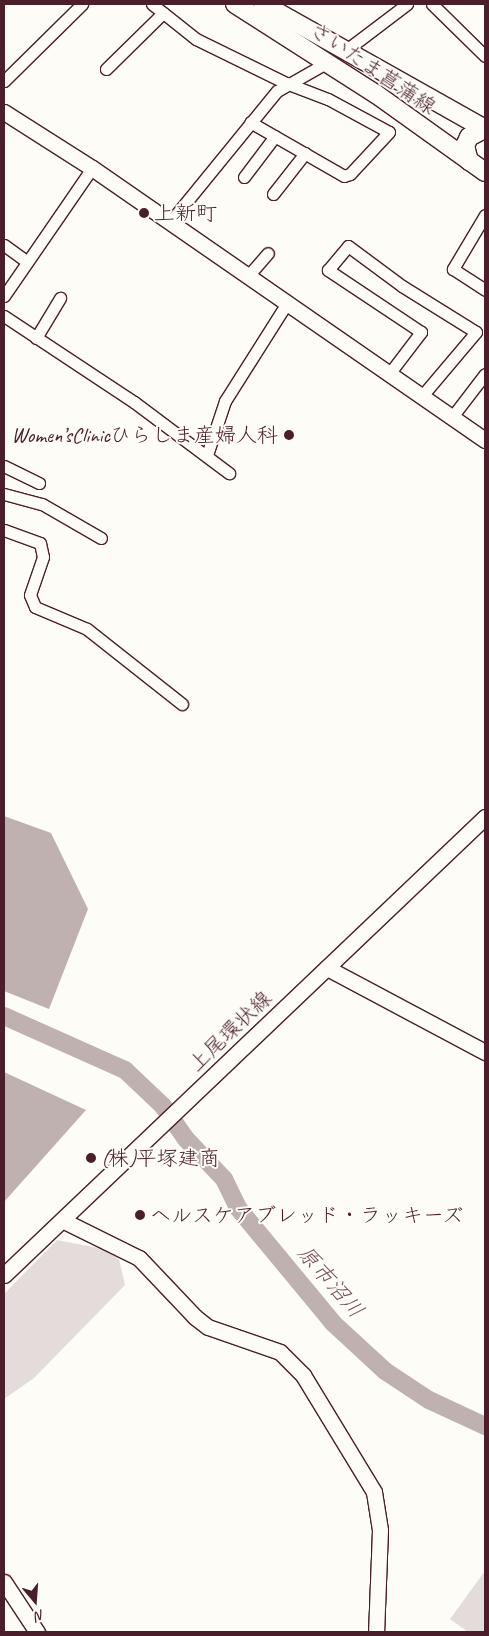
<!DOCTYPE html>
<html>
<head>
<meta charset="utf-8">
<style>
	body { margin:0 }
	#map { position:relative; width:489px; height:1636px; overflow:hidden; background:#fdfcf7; font-family:Caveat,"Klee One",sans-serif }
	div>[style] { position:absolute }
	.green>* { inset:0; background:#e3dcda }
	.water>* { inset:0; background:#c0b1b1 }
	.river>* { height:18px; margin:-9px; padding:0 9px; transform-origin:9px; border-radius:9px; background:#c0b1b1 }
	.roads { filter:drop-shadow(1px 0 #4a1f2b) drop-shadow(-1px 0 #4a1f2b) drop-shadow(0 1px #4a1f2b) drop-shadow(0 -1px #4a1f2b) }
	.street>* { height:11px; margin:-5.5px; padding:0 5.5px; transform-origin:5.5px; border-radius:5.5px; background:#fdfcf7 }
	.secondary>* { height:15px; margin:-7.5px; padding:0 7.5px; transform-origin:7.5px; border-radius:7.5px; background:#fdfcf7 }
	.primary>* { height:18px; margin:-9px; padding:0 9px; transform-origin:9px; border-radius:9px; background:#fdfcf7 }
	.dots>* { width:14px; height:14px; translate:-50% -50%; box-sizing:border-box; border:2px solid #fdfcf7; border-radius:50% }
	span { translate:-50% -50%; white-space:nowrap; text-align:center; line-height:1.15; -webkit-text-stroke:4px #fdfcf7; paint-order:stroke }
	.street-label { font-size:21px; color:#4a1f2b }
	.poi-label { font-size:21px; color:#4a1f2b }
	.left { translate:0 -50%; text-align:left }
	.right { translate:-100% -50%; text-align:right }
	.water-label { font-size:22px; color:#73525a; font-style:italic }
	.frame { position:absolute; inset:0; border:5px solid #4a1f2b; pointer-events:none }
	.north { position:absolute; left:10px; top:1576px; width:50px; height:50px; -webkit-text-stroke:4px #fdfcf7; paint-order:stroke; rotate:162deg; font-size:14px; font-weight:700; line-height:20px; text-align:center; color:#4a1f2b }
	.north::after { content:''; display:block; margin:auto; width:18px; height:22px; background:#4a1f2b; clip-path:polygon(50% 0,100% 100%,50% 72%,0 100%) }
</style>
</head>
<body>
<div id="map">
	<div class="green">
		<div style="clip-path:polygon(57px 1240px,103px 1249px,119px 1259px,125px 1285px,34px 1378px,4px 1399px,4px 1294px)"></div>
		<div style="clip-path:polygon(485px 1571px,485px 1632px,468px 1632px,450px 1619px)"></div>
	</div>
	<div class="water">
		<div style="clip-path:polygon(4px 816px,51px 833px,88px 909px,49px 1009px,4px 991px)"></div>
		<div style="clip-path:polygon(4px 1072px,86px 1110px,4px 1202px)"></div>
	</div>
	<div class="river">
		<div style="left:4px;top:1016px;width:133px;rotate:24.1deg"></div>
		<div style="left:125px;top:1070px;width:52px;rotate:43.5deg"></div>
		<div style="left:163px;top:1106px;width:40px;rotate:55.1deg"></div>
		<div style="left:186px;top:1139px;width:55px;rotate:46.5deg"></div>
		<div style="left:224px;top:1179px;width:32px;rotate:64deg"></div>
		<div style="left:238px;top:1208px;width:149px;rotate:50.4deg"></div>
		<div style="left:333px;top:1323px;width:71px;rotate:42.7deg"></div>
		<div style="left:385px;top:1371px;width:53px;rotate:33.4deg"></div>
		<div style="left:429px;top:1400px;width:62px;rotate:24.9deg"></div>
	</div>
	<div class="roads">
		<div class="street">
			<div style="left:152px;top:4px;width:56px;rotate:38.5deg"></div>
			<div style="left:196px;top:39px;width:100px;rotate:26.1deg"></div>
			<div style="left:286px;top:83px;width:45px;rotate:20.9deg"></div>
			<div style="left:328px;top:99px;width:69px;rotate:28.4deg"></div>
			<div style="left:389px;top:132px;width:57px;rotate:132.9deg"></div>
			<div style="left:350px;top:174px;width:6px;rotate:162deg"></div>
			<div style="left:344px;top:176px;width:108px;rotate:-150.1deg"></div>
			<div style="left:432px;top:4px;width:74px;rotate:44.5deg"></div>
			<div style="left:345px;top:51px;width:78px;rotate:-37.2deg"></div>
			<div style="left:106px;top:69px;width:80px;rotate:-44.5deg"></div>
			<div style="left:4px;top:81px;width:110px;rotate:-44.6deg"></div>
			<div style="left:244px;top:177px;width:51px;rotate:-52.9deg"></div>
			<div style="left:273px;top:194px;width:52px;rotate:-52deg"></div>
			<div style="left:485px;top:215px;width:63px;rotate:120.7deg"></div>
			<div style="left:453px;top:269px;width:38px;rotate:33deg"></div>
			<div style="left:170px;top:222px;width:169px;rotate:-50.8deg"></div>
			<div style="left:277px;top:91px;width:56px;rotate:-29.7deg"></div>
			<div style="left:4px;top:245px;width:26px;rotate:36deg"></div>
			<div style="left:248px;top:276px;width:30px;rotate:-49deg"></div>
			<div style="left:4px;top:296px;width:155px;rotate:-55.5deg"></div>
			<div style="left:4px;top:316px;width:156px;rotate:33.5deg"></div>
			<div style="left:134px;top:402px;width:119px;rotate:36.8deg"></div>
			<div style="left:36px;top:338px;width:47px;rotate:-59deg"></div>
			<div style="left:389px;top:374px;width:53px;rotate:-52.7deg"></div>
			<div style="left:421px;top:332px;width:112px;rotate:-146.3deg"></div>
			<div style="left:328px;top:270px;width:31px;rotate:-50deg"></div>
			<div style="left:348px;top:246px;width:67px;rotate:36.5deg"></div>
			<div style="left:402px;top:286px;width:87px;rotate:31.9deg"></div>
			<div style="left:476px;top:332px;width:84px;rotate:130.2deg"></div>
			<div style="left:452px;top:417px;width:54px;rotate:-52.5deg"></div>
			<div style="left:207px;top:455px;width:57px;rotate:-71.6deg"></div>
			<div style="left:225px;top:401px;width:116px;rotate:-57.7deg"></div>
			<div style="left:4px;top:466px;width:39px;rotate:26deg"></div>
			<div style="left:4px;top:494px;width:39px;rotate:15deg"></div>
			<div style="left:42px;top:504px;width:68px;rotate:30deg"></div>
			<div style="left:4px;top:530px;width:38px;rotate:20deg"></div>
			<div style="left:40px;top:543px;width:14px;rotate:78deg"></div>
			<div style="left:43px;top:557px;width:40px;rotate:108.9deg"></div>
			<div style="left:30px;top:595px;width:13px;rotate:67deg"></div>
			<div style="left:35px;top:607px;width:56px;rotate:22.9deg"></div>
			<div style="left:87px;top:629px;width:121px;rotate:38.3deg"></div>
		</div>
		<div class="secondary">
			<div style="left:4px;top:112px;width:104px;rotate:32.5deg"></div>
			<div style="left:92px;top:168px;width:478px;rotate:34.7deg"></div>
			<div style="left:327px;top:968px;width:179px;rotate:28deg"></div>
			<div style="left:62px;top:1220px;width:86px;rotate:26.3deg"></div>
			<div style="left:139px;top:1258px;width:81px;rotate:46.5deg"></div>
			<div style="left:195px;top:1317px;width:16px;rotate:38deg"></div>
			<div style="left:208px;top:1327px;width:76px;rotate:19.1deg"></div>
			<div style="left:280px;top:1352px;width:33px;rotate:45deg"></div>
			<div style="left:303px;top:1375px;width:137px;rotate:58.7deg"></div>
			<div style="left:374px;top:1492px;width:38px;rotate:81deg"></div>
			<div style="left:380px;top:1530px;width:102px;rotate:92.2deg"></div>
			<div style="left:4px;top:1275px;width:664px;rotate:-43.6deg"></div>
			<div style="left:4px;top:1582px;width:60px;rotate:56.6deg"></div>
		</div>
		<div class="primary">
			<div style="left:235px;top:4px;width:167px;rotate:32.6deg"></div>
			<div style="left:376px;top:94px;width:134px;rotate:35.6deg"></div>
			<div style="left:263px;top:4px;width:255px;rotate:29.4deg"></div>
			<div style="left:469px;top:161px;width:16px;rotate:-105deg"></div>
			<div style="left:465px;top:146px;width:10px;rotate:-66deg"></div>
			<div style="left:469px;top:137px;width:18px;rotate:-27deg"></div>
		</div>
	</div>
	<div class="dots">
		<div style="left:144px;top:213px;background:#4a1f2b"></div>
		<div style="left:289px;top:435px;background:#4a1f2b"></div>
		<div style="left:91px;top:1158px;background:#4a1f2b"></div>
		<div style="left:140px;top:1215px;background:#4a1f2b"></div>
	</div>
	<div class="street-label">
		<span style="left:373px;top:68px;rotate:34deg">さいたま菖蒲線</span>
		<span style="left:230px;top:1031px;rotate:-44deg">上尾環状線</span>
	</div>
	<div class="poi-label">
		<span class="left" style="left:154px;top:213px">上新町</span>
		<span class="right" style="left:278px;top:435px">Women’sClinicひらしま産婦人科</span>
		<span class="left" style="left:101px;top:1158px">(株)平塚建商</span>
		<span class="left" style="left:150px;top:1215px">ヘルスケアブレッド・ラッキーズ</span>
	</div>
	<div class="water-label">
		<span style="left:330px;top:1282px;rotate:49deg">原市沼川</span>
	</div>
	<div class="frame"></div>
	<div class="north">N</div>
</div>
</body>
</html>
